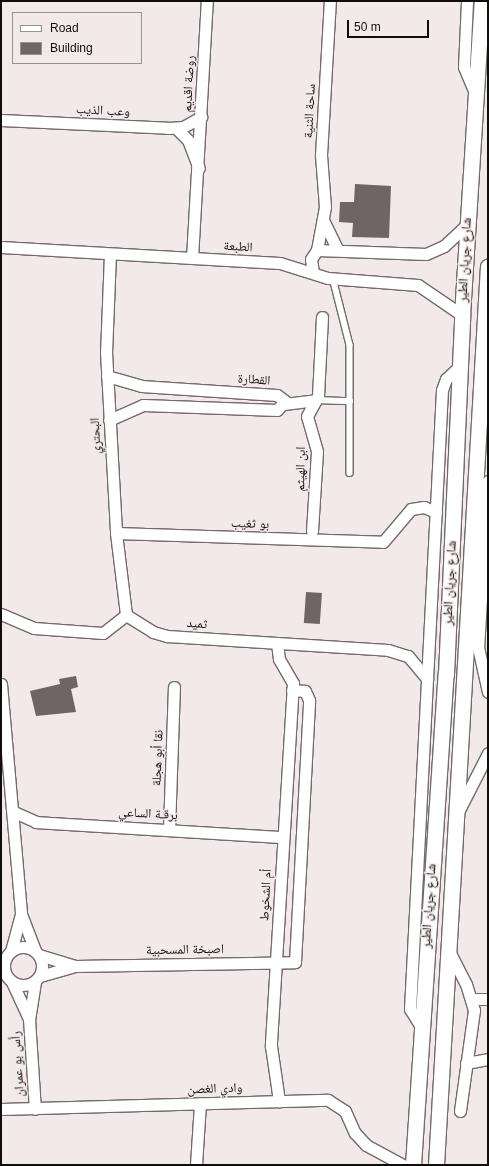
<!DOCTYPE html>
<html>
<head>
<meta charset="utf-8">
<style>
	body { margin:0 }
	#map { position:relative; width:489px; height:1166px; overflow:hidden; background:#f2e9ea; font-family:Arial,"Noto Naskh Arabic",sans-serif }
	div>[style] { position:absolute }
	.building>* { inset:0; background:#6d6566; transform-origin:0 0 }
	.roads { filter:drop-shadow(1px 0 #726a6b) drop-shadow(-1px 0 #726a6b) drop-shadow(0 1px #726a6b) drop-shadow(0 -1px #726a6b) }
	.lane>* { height:5.5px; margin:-2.75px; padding:0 2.75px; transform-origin:2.75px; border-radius:2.75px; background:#fff }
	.street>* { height:11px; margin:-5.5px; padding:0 5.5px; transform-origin:5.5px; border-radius:5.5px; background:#fff }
	.street>.ring { margin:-5.5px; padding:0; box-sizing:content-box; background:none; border:11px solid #fff; border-radius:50% }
	.secondary>* { height:15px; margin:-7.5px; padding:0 7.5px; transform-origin:7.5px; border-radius:7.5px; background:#fff }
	span { translate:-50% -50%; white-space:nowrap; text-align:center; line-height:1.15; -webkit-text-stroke:3px #f2e9ea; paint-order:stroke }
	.street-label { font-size:13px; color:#100d0d }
	.frame { position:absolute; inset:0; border:2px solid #100d0d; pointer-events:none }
	.legend { position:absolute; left:12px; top:12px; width:130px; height:52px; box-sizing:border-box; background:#f2e9ea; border:1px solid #989192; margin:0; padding:5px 7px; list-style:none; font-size:12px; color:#100d0d }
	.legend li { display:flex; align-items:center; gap:8px; height:20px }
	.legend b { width:20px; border:1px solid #989192 }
	.scale { position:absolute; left:347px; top:20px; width:82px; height:18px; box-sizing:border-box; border:2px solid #100d0d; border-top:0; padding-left:5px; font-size:12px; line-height:14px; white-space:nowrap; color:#100d0d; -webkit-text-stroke:3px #f2e9ea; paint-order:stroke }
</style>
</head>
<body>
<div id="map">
	<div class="building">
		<div style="clip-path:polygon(355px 184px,391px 186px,389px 238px,352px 237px,353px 223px,339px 222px,340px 202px,354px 202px)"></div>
		<div style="left:306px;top:592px;width:16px;height:31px;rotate:4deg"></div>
		<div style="clip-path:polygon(76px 676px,78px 687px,71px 689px,76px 712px,36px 716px,30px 691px,60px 684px,59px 679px)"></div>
	</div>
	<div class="roads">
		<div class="lane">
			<div style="left:333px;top:278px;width:69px;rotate:75.8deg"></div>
			<div style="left:350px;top:345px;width:128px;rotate:90deg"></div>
			<div style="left:316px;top:400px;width:34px;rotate:2deg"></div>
		</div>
		<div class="street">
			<div style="left:467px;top:1px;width:66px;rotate:92.6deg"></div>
			<div style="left:464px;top:67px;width:28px;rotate:67deg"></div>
			<div style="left:1px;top:120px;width:167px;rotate:2.7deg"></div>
			<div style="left:168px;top:128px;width:15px;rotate:-4deg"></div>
			<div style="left:183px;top:127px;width:21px;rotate:-29deg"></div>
			<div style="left:176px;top:128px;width:17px;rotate:45deg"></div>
			<div style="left:188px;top:140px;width:30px;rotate:69deg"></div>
			<div style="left:324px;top:222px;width:30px;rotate:64deg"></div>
			<div style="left:1px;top:247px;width:279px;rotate:3.3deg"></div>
			<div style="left:280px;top:263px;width:50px;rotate:17.4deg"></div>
			<div style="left:328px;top:278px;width:90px;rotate:4.4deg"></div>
			<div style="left:418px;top:285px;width:53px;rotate:34.3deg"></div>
			<div style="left:317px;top:250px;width:109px;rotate:2.1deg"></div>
			<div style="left:426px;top:254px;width:20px;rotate:-24deg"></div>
			<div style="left:444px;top:246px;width:33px;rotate:-43deg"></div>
			<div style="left:110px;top:254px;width:98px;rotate:92.3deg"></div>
			<div style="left:106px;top:352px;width:181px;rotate:86.8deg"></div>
			<div style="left:116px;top:533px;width:83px;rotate:83deg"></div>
			<div style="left:192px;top:258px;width:257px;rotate:-86.7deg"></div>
			<div style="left:313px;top:272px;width:13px;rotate:-99deg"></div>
			<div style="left:311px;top:259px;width:11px;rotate:-56deg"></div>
			<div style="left:317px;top:250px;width:44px;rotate:-79.5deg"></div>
			<div style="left:325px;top:207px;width:52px;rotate:-94.4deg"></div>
			<div style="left:321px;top:155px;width:154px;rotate:-86.7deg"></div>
			<div style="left:107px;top:376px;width:35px;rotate:16deg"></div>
			<div style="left:141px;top:386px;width:136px;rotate:3.8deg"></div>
			<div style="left:277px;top:395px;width:10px;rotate:37deg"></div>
			<div style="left:285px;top:401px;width:12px;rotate:132deg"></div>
			<div style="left:277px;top:410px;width:134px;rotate:-177.9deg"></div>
			<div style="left:143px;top:405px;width:37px;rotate:156deg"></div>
			<div style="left:284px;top:404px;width:32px;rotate:-7deg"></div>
			<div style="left:488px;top:481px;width:166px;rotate:93.4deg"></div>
			<div style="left:478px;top:647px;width:46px;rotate:77.5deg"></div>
			<div style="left:312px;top:531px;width:80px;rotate:-86.4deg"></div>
			<div style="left:317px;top:451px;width:36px;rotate:-106deg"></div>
			<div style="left:307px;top:416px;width:23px;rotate:-61deg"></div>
			<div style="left:318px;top:396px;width:79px;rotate:-87.1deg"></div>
			<div style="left:116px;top:533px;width:267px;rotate:1.9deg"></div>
			<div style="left:383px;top:542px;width:43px;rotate:-49.7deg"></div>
			<div style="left:411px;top:509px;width:13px;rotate:-9deg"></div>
			<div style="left:424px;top:507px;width:13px;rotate:23deg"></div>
			<div style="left:1px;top:614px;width:36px;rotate:23deg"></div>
			<div style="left:34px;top:628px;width:69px;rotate:4.1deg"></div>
			<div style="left:103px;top:633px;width:29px;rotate:-38deg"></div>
			<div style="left:126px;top:615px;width:32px;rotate:32deg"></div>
			<div style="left:153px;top:632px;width:15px;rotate:16deg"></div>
			<div style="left:167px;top:636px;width:221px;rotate:3.6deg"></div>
			<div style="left:388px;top:650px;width:21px;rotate:17deg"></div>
			<div style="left:408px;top:656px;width:30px;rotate:50deg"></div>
			<div style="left:277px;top:643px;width:16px;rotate:83deg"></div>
			<div style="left:279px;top:659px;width:28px;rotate:60deg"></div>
			<div style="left:293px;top:683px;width:364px;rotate:93.5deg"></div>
			<div style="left:271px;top:1046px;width:56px;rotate:81.7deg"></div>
			<div style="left:1px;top:684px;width:231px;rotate:85deg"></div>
			<div style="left:21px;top:914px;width:38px;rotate:105deg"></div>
			<div style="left:14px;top:812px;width:24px;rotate:24deg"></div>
			<div style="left:36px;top:822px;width:247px;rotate:3.5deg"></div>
			<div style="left:458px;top:812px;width:66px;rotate:-63deg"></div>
			<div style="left:169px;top:829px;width:142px;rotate:-88deg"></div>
			<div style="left:21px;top:914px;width:40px;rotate:69deg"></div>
			<div class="ring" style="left:4px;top:947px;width:27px;height:27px"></div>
			<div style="left:448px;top:949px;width:39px;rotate:63deg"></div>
			<div style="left:466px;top:984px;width:27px;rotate:73deg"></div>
			<div style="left:474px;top:1010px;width:102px;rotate:97.9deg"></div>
			<div style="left:39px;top:955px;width:38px;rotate:17deg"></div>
			<div style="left:75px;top:966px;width:220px;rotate:-1deg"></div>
			<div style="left:295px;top:962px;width:262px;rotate:-86.9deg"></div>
			<div style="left:309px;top:700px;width:10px;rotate:-114deg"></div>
			<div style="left:305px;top:691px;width:13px;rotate:-176deg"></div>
			<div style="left:40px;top:976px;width:33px;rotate:-16deg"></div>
			<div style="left:12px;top:982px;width:41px;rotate:65.3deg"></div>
			<div style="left:35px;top:982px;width:37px;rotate:99deg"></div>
			<div style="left:29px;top:1019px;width:90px;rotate:86.2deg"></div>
			<div style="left:472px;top:999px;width:16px"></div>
			<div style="left:420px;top:1025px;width:19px;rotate:-122deg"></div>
			<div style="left:410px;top:1009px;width:620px;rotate:-87.04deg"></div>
			<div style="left:442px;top:390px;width:12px;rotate:-70deg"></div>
			<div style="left:446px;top:379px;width:19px;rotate:-43deg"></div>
			<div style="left:466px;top:1063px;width:22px;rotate:-10deg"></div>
			<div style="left:1px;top:1109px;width:327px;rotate:-1.6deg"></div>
			<div style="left:328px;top:1100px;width:20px;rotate:33deg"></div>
			<div style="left:345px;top:1111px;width:24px;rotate:66deg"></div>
			<div style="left:355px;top:1133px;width:16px;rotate:47deg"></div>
			<div style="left:366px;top:1145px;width:42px;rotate:28.4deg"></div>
			<div style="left:196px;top:1165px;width:62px;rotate:-86.3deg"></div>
		</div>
		<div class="secondary">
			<div style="left:413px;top:1165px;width:492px;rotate:-86.2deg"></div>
			<div style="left:446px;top:674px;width:359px;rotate:-87.4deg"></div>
			<div style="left:462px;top:315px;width:315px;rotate:-86.4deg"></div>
			<div style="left:436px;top:1165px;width:900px;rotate:-86.69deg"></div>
		</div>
	</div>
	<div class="street-label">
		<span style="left:189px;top:84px;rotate:-87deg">روضة اقديم</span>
		<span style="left:103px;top:111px;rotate:3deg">وعب الذيب</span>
		<span style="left:310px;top:111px;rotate:-87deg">ساحة الثنية</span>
		<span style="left:238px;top:247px;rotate:3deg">الطبعة</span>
		<span style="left:465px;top:260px;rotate:-87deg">شارع جريان الطير</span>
		<span style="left:254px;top:380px;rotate:4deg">القطارة</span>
		<span style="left:96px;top:436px;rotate:-93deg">البحتري</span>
		<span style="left:301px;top:469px;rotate:-89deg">ابن الهيثم</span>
		<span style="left:250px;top:524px;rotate:2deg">بو ثغيب</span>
		<span style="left:450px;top:583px;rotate:-87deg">شارع جريان الطير</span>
		<span style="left:197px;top:624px;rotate:4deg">ثميد</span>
		<span style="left:158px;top:758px;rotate:-88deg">نقا أبو هجلة</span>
		<span style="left:148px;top:814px;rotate:3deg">برقـة الساعي</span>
		<span style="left:266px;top:895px;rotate:-87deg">أم الشخوط</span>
		<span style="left:429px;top:906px;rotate:-86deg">شارع جريان الطير</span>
		<span style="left:185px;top:950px;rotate:-1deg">اصبخة المسحبية</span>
		<span style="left:18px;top:1064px;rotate:-94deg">رأس بو عمران</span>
		<span style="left:215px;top:1089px;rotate:-2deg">وادي الغصن</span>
	</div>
	<div class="frame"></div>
	<ul class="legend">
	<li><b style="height:5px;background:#fff"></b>Road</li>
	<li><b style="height:11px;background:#6d6566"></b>Building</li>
	</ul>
	<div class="scale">50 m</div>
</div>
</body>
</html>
